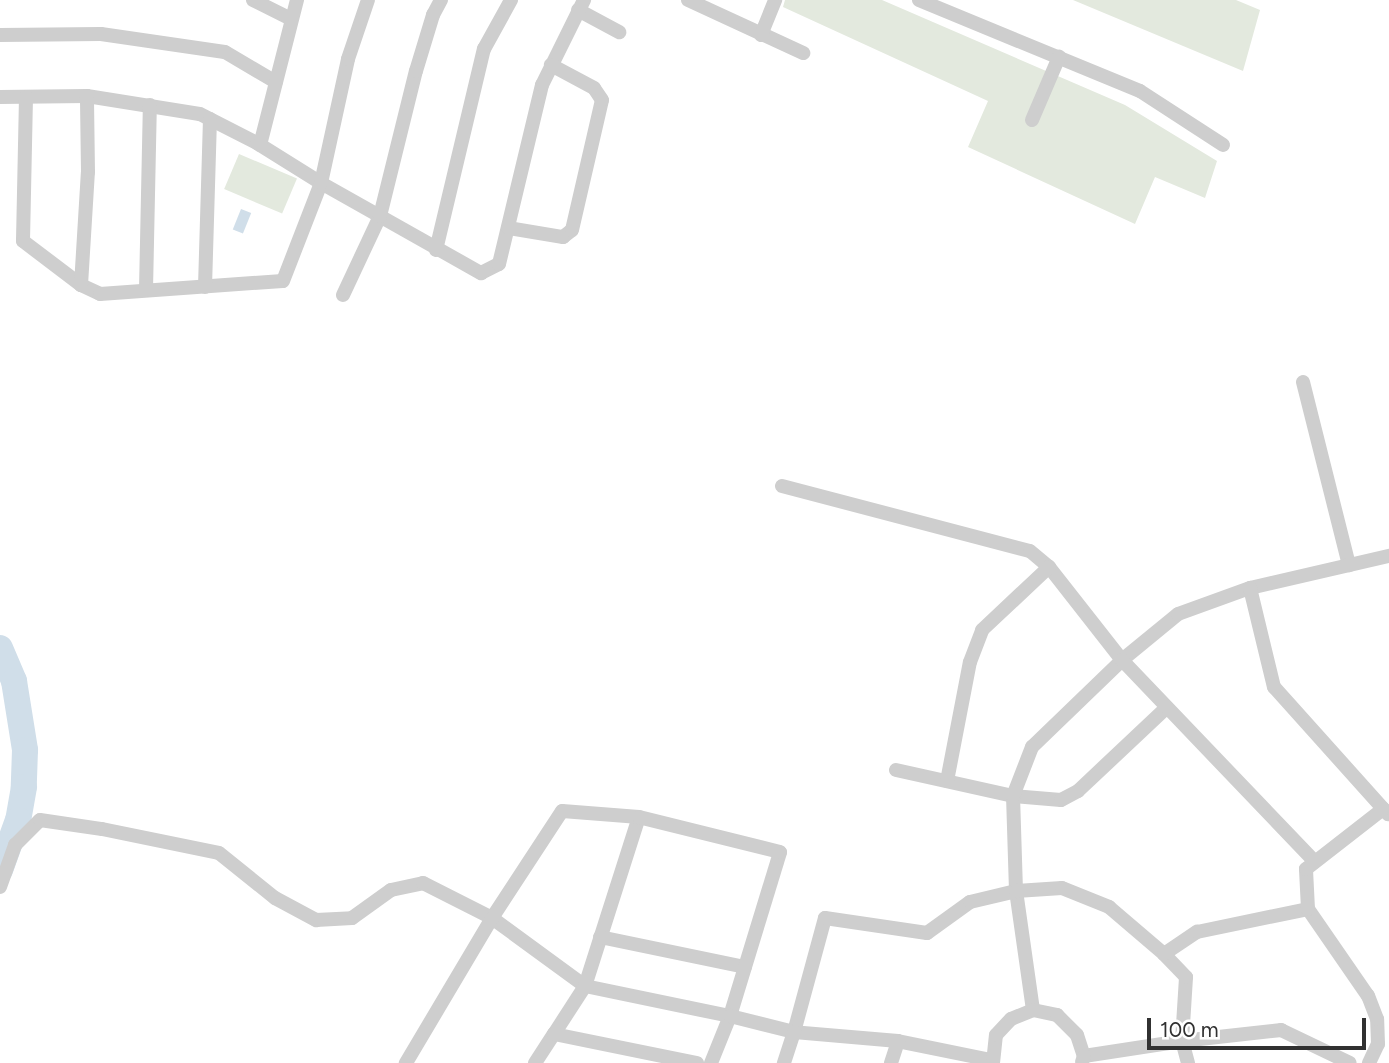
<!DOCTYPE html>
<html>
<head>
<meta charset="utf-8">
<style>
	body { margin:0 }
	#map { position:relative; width:1389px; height:1063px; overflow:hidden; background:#fff; font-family:Figtree,sans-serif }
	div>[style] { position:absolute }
	.green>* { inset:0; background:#e3e9de; transform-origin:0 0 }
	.water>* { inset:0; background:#d0dee9; transform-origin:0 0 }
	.river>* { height:26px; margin:-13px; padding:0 13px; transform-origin:13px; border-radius:13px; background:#d0dee9 }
	.street>* { height:14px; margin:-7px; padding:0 7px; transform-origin:7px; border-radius:7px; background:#cecece }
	span { translate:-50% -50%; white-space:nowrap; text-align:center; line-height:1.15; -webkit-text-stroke:7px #fff; paint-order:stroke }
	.scale { position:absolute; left:1147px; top:1018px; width:219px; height:32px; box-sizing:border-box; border:4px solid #313131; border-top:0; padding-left:9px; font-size:21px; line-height:24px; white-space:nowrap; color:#313131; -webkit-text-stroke:5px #fff; paint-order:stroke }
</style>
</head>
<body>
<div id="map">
	<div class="green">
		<div style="clip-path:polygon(785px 0,882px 0,1125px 105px,1217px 161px,1205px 198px,1155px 177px,1135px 224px,968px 147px,988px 101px,783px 7px)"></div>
		<div style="clip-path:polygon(1073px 0,1236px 0,1260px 10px,1243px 71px)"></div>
		<div style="left:239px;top:154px;width:63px;height:38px;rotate:23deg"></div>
	</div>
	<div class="water">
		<div style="left:241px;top:209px;width:11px;height:22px;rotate:22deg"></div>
	</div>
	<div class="river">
		<div style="left:0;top:648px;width:36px;rotate:67deg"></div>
		<div style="left:14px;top:681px;width:70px;rotate:80.9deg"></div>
		<div style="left:25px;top:750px;width:37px;rotate:92deg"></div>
		<div style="left:24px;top:787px;width:34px;rotate:100deg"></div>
		<div style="left:18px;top:820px;width:53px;rotate:109.8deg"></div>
	</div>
	<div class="street">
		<div style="left:253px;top:0;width:42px;rotate:26.6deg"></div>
		<div style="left:688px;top:0;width:127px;rotate:24.7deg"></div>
		<div style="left:919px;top:0;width:239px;rotate:22.4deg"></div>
		<div style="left:1140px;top:91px;width:99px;rotate:33deg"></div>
		<div style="left:578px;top:10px;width:47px;rotate:28.2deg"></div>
		<div style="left:0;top:35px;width:101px;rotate:-0.6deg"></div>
		<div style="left:101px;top:34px;width:125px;rotate:8.3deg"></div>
		<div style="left:225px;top:52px;width:59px;rotate:30.5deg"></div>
		<div style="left:761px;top:35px;width:38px;rotate:-68deg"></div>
		<div style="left:0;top:97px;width:87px;rotate:-0.7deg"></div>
		<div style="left:87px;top:96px;width:114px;rotate:9.1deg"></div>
		<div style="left:200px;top:114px;width:64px;rotate:27deg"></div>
		<div style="left:257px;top:143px;width:75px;rotate:32deg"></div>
		<div style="left:321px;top:183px;width:184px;rotate:29.4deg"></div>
		<div style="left:481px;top:273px;width:20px;rotate:-27deg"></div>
		<div style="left:499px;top:264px;width:184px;rotate:-76.5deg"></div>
		<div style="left:542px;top:85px;width:95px;rotate:-63.7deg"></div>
		<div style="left:26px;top:97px;width:144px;rotate:91.2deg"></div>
		<div style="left:23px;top:241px;width:73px;rotate:37.2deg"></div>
		<div style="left:81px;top:285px;width:21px;rotate:25deg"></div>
		<div style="left:100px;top:294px;width:183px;rotate:-4.1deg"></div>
		<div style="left:283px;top:281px;width:105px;rotate:-68.8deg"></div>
		<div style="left:321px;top:183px;width:127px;rotate:-77.7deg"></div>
		<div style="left:348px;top:59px;width:62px;rotate:-71.3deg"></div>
		<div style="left:1032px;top:120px;width:69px;rotate:-66.8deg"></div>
		<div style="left:260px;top:145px;width:150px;rotate:-75.7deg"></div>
		<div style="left:508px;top:228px;width:56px;rotate:9.3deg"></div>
		<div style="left:563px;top:237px;width:11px;rotate:-38deg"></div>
		<div style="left:572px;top:230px;width:133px;rotate:-77deg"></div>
		<div style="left:602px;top:100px;width:14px;rotate:-124deg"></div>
		<div style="left:594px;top:88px;width:49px;rotate:-151.9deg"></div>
		<div style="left:436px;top:250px;width:207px;rotate:-76.6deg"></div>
		<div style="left:484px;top:49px;width:56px;rotate:-61.1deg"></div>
		<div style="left:81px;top:285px;width:113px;rotate:-86.5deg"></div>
		<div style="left:88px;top:172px;width:76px;rotate:-90.8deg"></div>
		<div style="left:205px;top:287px;width:168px;rotate:-88.3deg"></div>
		<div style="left:146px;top:290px;width:185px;rotate:-88.8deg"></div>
		<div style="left:343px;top:295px;width:87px;rotate:-64.9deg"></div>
		<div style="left:380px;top:216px;width:149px;rotate:-76.1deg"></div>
		<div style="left:416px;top:71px;width:59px;rotate:-73.1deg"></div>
		<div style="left:433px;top:15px;width:17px;rotate:-62deg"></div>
		<div style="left:1303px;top:382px;width:189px;rotate:75.9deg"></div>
		<div style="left:782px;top:486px;width:256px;rotate:14.7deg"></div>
		<div style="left:1030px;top:551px;width:25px;rotate:40deg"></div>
		<div style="left:1049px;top:567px;width:118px;rotate:51.9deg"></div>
		<div style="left:1122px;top:660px;width:72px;rotate:-39.4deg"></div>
		<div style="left:1178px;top:614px;width:77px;rotate:-19.9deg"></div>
		<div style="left:1250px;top:588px;width:143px;rotate:-13deg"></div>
		<div style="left:1250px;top:588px;width:102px;rotate:76.4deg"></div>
		<div style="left:1274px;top:687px;width:171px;rotate:48.1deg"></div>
		<div style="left:896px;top:770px;width:120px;rotate:12.5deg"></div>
		<div style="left:1013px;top:796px;width:48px;rotate:4.8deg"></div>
		<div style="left:1061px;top:800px;width:19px;rotate:-28deg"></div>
		<div style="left:1078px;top:791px;width:122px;rotate:-43.3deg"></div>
		<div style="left:947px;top:781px;width:121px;rotate:-79.1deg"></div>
		<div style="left:970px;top:662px;width:34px;rotate:-69deg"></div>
		<div style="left:982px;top:630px;width:92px;rotate:-43.2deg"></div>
		<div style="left:0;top:887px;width:45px;rotate:-70.3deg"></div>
		<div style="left:15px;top:845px;width:35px;rotate:-45deg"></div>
		<div style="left:40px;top:820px;width:63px;rotate:8.3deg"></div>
		<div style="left:102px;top:829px;width:119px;rotate:11.6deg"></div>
		<div style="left:219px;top:853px;width:72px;rotate:38.8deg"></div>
		<div style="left:275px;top:898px;width:47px;rotate:28.2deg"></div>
		<div style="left:316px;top:920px;width:36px;rotate:-3deg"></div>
		<div style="left:352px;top:918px;width:48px;rotate:-35.7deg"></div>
		<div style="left:391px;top:890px;width:33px;rotate:-12deg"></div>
		<div style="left:423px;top:883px;width:77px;rotate:26.9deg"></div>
		<div style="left:492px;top:918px;width:115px;rotate:36.2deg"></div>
		<div style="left:585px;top:986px;width:177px;rotate:-72.3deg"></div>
		<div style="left:639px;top:817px;width:77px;rotate:-175.5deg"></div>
		<div style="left:562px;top:811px;width:128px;rotate:123.2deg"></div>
		<div style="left:492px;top:918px;width:169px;rotate:120.7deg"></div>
		<div style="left:600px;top:937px;width:148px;rotate:11.7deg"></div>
		<div style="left:1033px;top:1010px;width:120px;rotate:-98.1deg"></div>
		<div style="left:1016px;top:891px;width:95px;rotate:-91.8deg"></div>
		<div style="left:1013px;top:796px;width:53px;rotate:-68.8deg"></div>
		<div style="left:1032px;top:747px;width:125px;rotate:-44deg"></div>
		<div style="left:1122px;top:660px;width:279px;rotate:46.3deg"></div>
		<div style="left:554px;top:1034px;width:57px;rotate:-57.1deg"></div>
		<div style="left:585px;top:986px;width:148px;rotate:11.7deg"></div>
		<div style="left:730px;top:1016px;width:171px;rotate:-73deg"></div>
		<div style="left:780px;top:852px;width:145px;rotate:-166.1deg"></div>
		<div style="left:1084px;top:1056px;width:99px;rotate:-8.7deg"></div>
		<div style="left:1182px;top:1041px;width:64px;rotate:-86.4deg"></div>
		<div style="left:1186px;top:977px;width:32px;rotate:-134deg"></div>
		<div style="left:991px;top:1060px;width:95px;rotate:-168.5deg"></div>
		<div style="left:898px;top:1041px;width:104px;rotate:-175.1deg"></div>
		<div style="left:794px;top:1032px;width:118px;rotate:-74.8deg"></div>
		<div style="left:825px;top:918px;width:103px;rotate:8.4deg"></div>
		<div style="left:927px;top:933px;width:53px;rotate:-35.8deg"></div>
		<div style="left:970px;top:902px;width:47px;rotate:-13.4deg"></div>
		<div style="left:1016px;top:891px;width:46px;rotate:-3.7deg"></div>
		<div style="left:1062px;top:888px;width:51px;rotate:22deg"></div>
		<div style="left:1109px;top:907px;width:72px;rotate:40.5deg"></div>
		<div style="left:1164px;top:954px;width:40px;rotate:-34deg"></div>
		<div style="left:1197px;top:932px;width:113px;rotate:-11.7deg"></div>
		<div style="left:535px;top:1063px;width:35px;rotate:-57deg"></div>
		<div style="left:554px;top:1034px;width:146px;rotate:11.5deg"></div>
		<div style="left:711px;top:1063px;width:51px;rotate:-68deg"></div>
		<div style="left:730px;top:1016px;width:66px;rotate:14deg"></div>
		<div style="left:794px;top:1032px;width:33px;rotate:108deg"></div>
		<div style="left:891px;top:1063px;width:23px;rotate:-72deg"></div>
		<div style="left:993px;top:1063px;width:28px;rotate:-84deg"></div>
		<div style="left:996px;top:1035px;width:22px;rotate:-47deg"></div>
		<div style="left:1011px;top:1019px;width:24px;rotate:-22deg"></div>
		<div style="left:1033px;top:1010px;width:25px;rotate:12deg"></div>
		<div style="left:1057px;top:1015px;width:28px;rotate:45deg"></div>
		<div style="left:1077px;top:1035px;width:22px;rotate:72deg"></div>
		<div style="left:1084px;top:1056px;width:6px;rotate:108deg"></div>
		<div style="left:1188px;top:1063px;width:23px;rotate:-105deg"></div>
		<div style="left:1182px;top:1041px;width:100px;rotate:-6.3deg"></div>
		<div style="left:1281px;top:1030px;width:76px;rotate:25.6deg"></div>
		<div style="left:1369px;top:1063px;width:21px;rotate:-65deg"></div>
		<div style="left:1378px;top:1044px;width:25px;rotate:-92deg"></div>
		<div style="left:1377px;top:1019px;width:25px;rotate:-111deg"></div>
		<div style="left:1368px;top:996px;width:106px;rotate:-124.6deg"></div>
		<div style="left:1308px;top:909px;width:40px;rotate:-92.9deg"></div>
		<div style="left:1306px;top:869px;width:98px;rotate:-37.9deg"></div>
	</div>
	<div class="scale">100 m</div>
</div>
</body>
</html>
